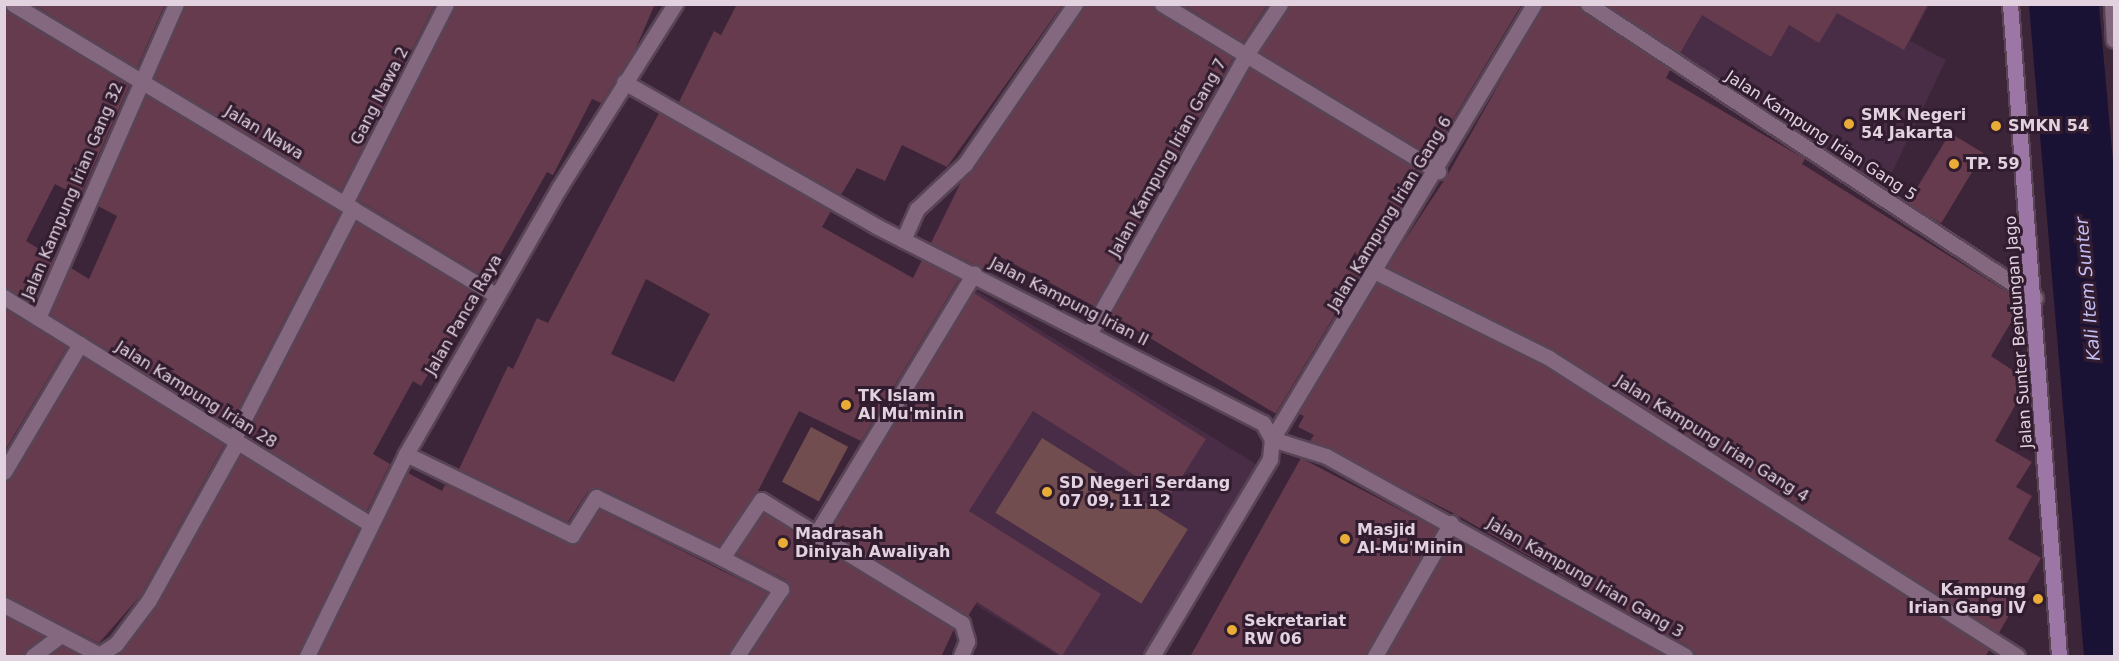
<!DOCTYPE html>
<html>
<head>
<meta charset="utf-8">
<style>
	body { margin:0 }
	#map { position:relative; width:2119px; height:661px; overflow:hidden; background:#3c2539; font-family:"DejaVu Sans",sans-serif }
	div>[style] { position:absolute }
	.built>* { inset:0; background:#492c45 }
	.green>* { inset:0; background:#714d4f; transform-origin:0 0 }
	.water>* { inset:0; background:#1a1235 }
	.building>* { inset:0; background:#663b4d; transform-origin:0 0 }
	.roads { filter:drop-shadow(2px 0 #584455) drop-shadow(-2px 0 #584455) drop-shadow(0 2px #584455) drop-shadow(0 -2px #584455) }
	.street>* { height:15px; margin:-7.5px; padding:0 7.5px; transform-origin:7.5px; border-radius:7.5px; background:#83687f }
	.secondary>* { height:15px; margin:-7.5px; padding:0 7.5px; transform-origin:7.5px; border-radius:7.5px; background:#9c76a5 }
	.dots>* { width:16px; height:16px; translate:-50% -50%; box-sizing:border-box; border:3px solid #321c2f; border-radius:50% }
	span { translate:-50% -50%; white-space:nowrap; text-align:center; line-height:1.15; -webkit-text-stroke:6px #321c2f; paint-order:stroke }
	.street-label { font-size:16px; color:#e2d2df }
	.poi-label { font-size:16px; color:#e2d2df; font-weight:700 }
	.left { translate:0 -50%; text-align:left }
	.right { translate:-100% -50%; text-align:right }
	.water-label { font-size:18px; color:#c3bdf4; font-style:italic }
	.frame { position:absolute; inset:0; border:6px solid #e2d2df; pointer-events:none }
</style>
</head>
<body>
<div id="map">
	<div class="built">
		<div style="clip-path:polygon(1593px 5px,1929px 5px,1910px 41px,1946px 60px,1885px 187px)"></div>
		<div style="clip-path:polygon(972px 288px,1262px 468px,1146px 656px,1059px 656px,833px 517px)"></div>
	</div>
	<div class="green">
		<div style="left:811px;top:427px;width:42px;height:62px;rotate:28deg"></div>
		<div style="left:1042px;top:438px;width:172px;height:88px;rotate:32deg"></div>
	</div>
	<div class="water">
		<div style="clip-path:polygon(2029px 5px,2099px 5px,2114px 173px,2114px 656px,2084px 656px)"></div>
	</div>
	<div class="building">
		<div style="clip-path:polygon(33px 4px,165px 4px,137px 68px)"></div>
		<div style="clip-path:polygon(186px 4px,435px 4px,341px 190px,154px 78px)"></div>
		<div style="clip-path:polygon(456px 4px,655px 4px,635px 50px,601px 103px,592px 99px,553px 175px,547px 172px,487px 278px,358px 200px)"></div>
		<div style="clip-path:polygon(737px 4px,1063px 4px,947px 167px,902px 145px,885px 181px,857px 168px,841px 195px,679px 102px,714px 31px,721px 35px)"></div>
		<div style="clip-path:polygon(1085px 4px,1152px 4px,1233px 58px,1094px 306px,995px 254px,985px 270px,931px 243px,962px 180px)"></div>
		<div style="clip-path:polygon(1182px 4px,1268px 4px,1243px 42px)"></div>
		<div style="clip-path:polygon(1290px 4px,1522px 4px,1431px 156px,1260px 52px)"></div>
		<div style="clip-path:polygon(1544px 4px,1578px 4px,1670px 70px,1666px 78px,1805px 159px,1802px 164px,2023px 302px,1991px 356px,2029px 381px,1995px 441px,2032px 462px,2016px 487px,2032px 496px,2008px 539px,2041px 558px,1999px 633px,1554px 350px,1387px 267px,1447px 176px)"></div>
		<div style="clip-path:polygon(1606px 4px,1928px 4px,1904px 50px,1837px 13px,1819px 43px,1789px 25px,1771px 57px,1702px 15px,1680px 53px)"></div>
		<div style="clip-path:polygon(4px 9px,129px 86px,80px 197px,55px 184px,26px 241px,54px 258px,34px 304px,4px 287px)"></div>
		<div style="left:1250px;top:68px;width:200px;height:283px;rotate:31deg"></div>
		<div style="clip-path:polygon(146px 96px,340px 212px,230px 425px,50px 314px,71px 268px,89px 279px,117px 216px,98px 206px)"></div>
		<div style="clip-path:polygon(evenodd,659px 113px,831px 211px,822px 227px,913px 278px,922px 260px,959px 279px,861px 441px,799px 411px,758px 491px,719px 546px,600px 488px,588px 491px,568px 522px,459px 469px,508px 366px,513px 369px,537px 318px,548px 323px,659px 113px,646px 279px,710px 314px,674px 382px,611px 354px,646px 279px)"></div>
		<div style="left:1950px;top:133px;width:39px;height:82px;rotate:31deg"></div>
		<div style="clip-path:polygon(357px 222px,477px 295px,421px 386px,413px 381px,373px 454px,390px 464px,367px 511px,246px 436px)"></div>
		<div style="clip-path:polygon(1377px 283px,1544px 366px,1989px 650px,1985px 657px,1695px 657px,1690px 647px,1455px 514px,1310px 441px,1314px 435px,1298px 427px,1304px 416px,1299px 414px)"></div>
		<div style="clip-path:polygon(974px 293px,1206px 439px,1169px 497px,1033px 411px,969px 511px,1101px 594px,1062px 656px,977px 602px,968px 616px,830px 531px)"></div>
		<div style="clip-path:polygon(4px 309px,67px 347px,4px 452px)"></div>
		<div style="clip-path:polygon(83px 358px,224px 445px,141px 595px,99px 643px,4px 595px,4px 482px)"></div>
		<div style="clip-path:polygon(241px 455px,359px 528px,297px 657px,115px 657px,157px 605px)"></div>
		<div style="clip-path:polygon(1301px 458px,1437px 529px,1365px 657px,1190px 657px)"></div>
		<div style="clip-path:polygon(408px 473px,442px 491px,445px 485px,451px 487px,572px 545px,600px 510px,767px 593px,727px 657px,318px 657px)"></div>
		<div style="clip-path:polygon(764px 513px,954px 629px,941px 657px,748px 657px,791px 590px,786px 580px,736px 554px)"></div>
		<div style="clip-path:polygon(1454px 538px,1666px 657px,1386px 657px)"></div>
		<div style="clip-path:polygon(4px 616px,43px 636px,23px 657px,4px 657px)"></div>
		<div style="clip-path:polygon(62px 646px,82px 657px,49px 657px)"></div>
	</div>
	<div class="roads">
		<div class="street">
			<div style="left:13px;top:4px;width:564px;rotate:31.07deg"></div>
			<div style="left:1162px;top:4px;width:323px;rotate:31.2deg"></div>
			<div style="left:1534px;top:4px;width:508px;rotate:121.06deg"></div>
			<div style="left:1272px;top:439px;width:57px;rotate:17.5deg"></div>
			<div style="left:1326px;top:456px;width:411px;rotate:29.1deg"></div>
			<div style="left:1588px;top:4px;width:535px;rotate:33.33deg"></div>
			<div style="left:2112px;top:4px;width:36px;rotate:87deg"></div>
			<div style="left:624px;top:82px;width:290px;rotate:29.7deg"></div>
			<div style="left:876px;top:226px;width:434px;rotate:27deg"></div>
			<div style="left:1263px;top:423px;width:18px;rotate:61deg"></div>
			<div style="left:1272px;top:439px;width:20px;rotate:96deg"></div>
			<div style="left:1270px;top:459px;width:230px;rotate:120.9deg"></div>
			<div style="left:345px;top:203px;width:223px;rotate:-63.1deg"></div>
			<div style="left:903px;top:240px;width:34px;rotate:-66deg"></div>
			<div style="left:917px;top:209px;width:66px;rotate:-43.2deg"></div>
			<div style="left:965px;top:164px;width:194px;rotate:-55.5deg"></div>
			<div style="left:1376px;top:272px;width:193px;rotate:26.4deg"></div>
			<div style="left:1549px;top:358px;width:555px;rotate:32.49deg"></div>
			<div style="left:4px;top:297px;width:429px;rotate:31.8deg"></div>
			<div style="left:38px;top:318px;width:343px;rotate:-66.3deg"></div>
			<div style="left:1090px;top:332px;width:318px;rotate:-60.6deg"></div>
			<div style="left:1246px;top:55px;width:61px;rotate:-56.3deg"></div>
			<div style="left:233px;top:440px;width:261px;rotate:-62.7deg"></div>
			<div style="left:406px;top:454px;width:185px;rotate:26deg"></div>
			<div style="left:572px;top:535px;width:45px;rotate:-57.7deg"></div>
			<div style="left:596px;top:497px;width:140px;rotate:25.8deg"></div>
			<div style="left:722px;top:558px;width:70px;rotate:-56.1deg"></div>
			<div style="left:761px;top:500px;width:236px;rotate:31.5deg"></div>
			<div style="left:962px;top:623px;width:19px;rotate:74deg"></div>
			<div style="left:967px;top:641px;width:16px;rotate:112deg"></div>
			<div style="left:4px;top:472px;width:149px;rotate:-59.3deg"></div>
			<div style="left:815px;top:536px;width:307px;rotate:-58.8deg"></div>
			<div style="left:722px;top:558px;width:67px;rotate:27.7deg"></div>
			<div style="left:781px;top:589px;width:80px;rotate:123.3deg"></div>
			<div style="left:4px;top:605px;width:110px;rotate:27.5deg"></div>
			<div style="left:99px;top:655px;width:20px;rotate:-33deg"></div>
			<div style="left:116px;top:644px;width:55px;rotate:-53.1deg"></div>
			<div style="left:149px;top:600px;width:181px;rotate:-60.9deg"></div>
			<div style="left:33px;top:656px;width:35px;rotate:-37deg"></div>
			<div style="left:307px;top:656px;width:225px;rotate:-63.9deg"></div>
			<div style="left:406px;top:454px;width:307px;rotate:-60.1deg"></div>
			<div style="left:559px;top:188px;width:218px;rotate:-57.8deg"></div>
			<div style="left:1375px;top:656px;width:153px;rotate:-60.3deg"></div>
		</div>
		<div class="secondary">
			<div style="left:2010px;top:4px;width:654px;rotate:85.7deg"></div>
		</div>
	</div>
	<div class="dots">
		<div style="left:1849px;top:124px;background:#e8ac37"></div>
		<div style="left:1996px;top:126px;background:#e8ac37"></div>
		<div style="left:1954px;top:164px;background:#e8ac37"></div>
		<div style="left:846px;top:405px;background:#e8ac37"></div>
		<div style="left:1047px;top:492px;background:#e8ac37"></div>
		<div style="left:1345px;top:539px;background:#e8ac37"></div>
		<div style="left:783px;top:543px;background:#e8ac37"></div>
		<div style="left:2038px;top:599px;background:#e8ac37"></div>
		<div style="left:1232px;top:630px;background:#e8ac37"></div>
	</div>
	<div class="street-label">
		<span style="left:380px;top:96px;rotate:-63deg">Gang Nawa 2</span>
		<span style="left:264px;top:133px;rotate:31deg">Jalan Nawa</span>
		<span style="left:1821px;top:136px;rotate:33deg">Jalan Kampung Irian Gang 5</span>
		<span style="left:1168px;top:158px;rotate:-61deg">Jalan Kampung Irian Gang 7</span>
		<span style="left:73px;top:191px;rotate:-67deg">Jalan Kampung Irian Gang 32</span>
		<span style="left:1390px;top:214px;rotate:-59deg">Jalan Kampung Irian Gang 6</span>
		<span style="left:1069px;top:302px;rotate:27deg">Jalan Kampung Irian II</span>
		<span style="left:464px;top:315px;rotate:-60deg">Jalan Panca Raya</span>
		<span style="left:2019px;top:332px;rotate:-94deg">Jalan Sunter Bendungan Jago</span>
		<span style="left:196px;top:395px;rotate:32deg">Jalan Kampung Irian 28</span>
		<span style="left:1712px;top:439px;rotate:32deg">Jalan Kampung Irian Gang 4</span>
		<span style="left:1585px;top:578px;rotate:30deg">Jalan Kampung Irian Gang 3</span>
	</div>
	<div class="poi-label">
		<span class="left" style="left:1861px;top:124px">SMK Negeri<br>54 Jakarta</span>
		<span class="left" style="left:2008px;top:126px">SMKN 54</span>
		<span class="left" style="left:1966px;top:164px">TP. 59</span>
		<span class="left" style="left:858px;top:405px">TK Islam<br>Al Mu'minin</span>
		<span class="left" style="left:1059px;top:492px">SD Negeri Serdang<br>07 09, 11 12</span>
		<span class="left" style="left:1357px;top:539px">Masjid<br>Al-Mu'Minin</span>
		<span class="left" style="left:795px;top:543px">Madrasah<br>Diniyah Awaliyah</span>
		<span class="right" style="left:2026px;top:599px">Kampung<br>Irian Gang IV</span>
		<span class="left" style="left:1244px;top:630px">Sekretariat<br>RW 06</span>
	</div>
	<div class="water-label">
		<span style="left:2088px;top:289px;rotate:-95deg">Kali Item Sunter</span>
	</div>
	<div class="frame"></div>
</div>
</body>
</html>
